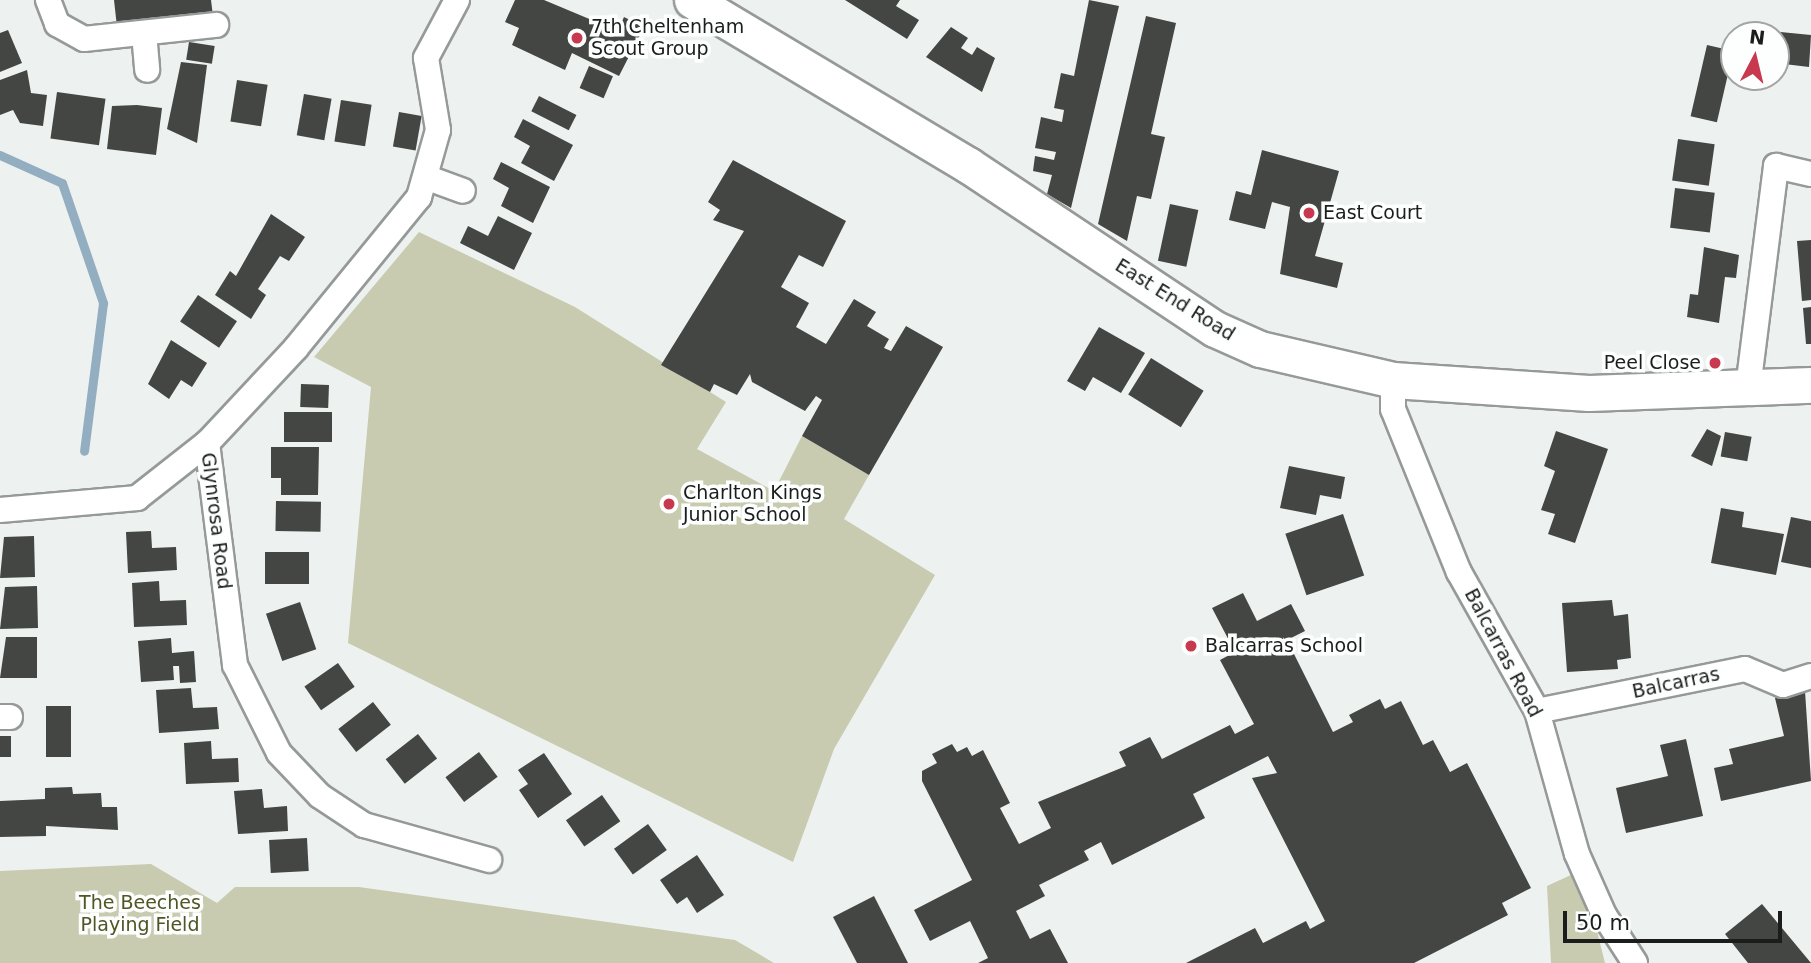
<!DOCTYPE html>
<html>
<head>
<meta charset="utf-8">
<style>
	body { margin:0 }
	#map { position:relative; width:1811px; height:963px; overflow:hidden; background:#edf2f0; font-family:"DejaVu Sans",sans-serif }
	div>[style] { position:absolute }
	.green>* { inset:0; background:#c8cbb0 }
	.stream>* { height:9px; margin:-4.5px; padding:0 4.5px; transform-origin:4.5px; border-radius:4.5px; background:#93adc1 }
	.building>* { inset:0; background:#434643; transform-origin:0 0 }
	.roads { filter:drop-shadow(2px 0 #959a98) drop-shadow(-2px 0 #959a98) drop-shadow(0 2px #959a98) drop-shadow(0 -2px #959a98) }
	.street>* { height:24px; margin:-12px; padding:0 12px; transform-origin:12px; border-radius:12px; background:#fff }
	.secondary>* { height:35px; margin:-17.5px; padding:0 17.5px; transform-origin:17.5px; border-radius:17.5px; background:#fff }
	.dots>* { width:19px; height:19px; translate:-50% -50%; box-sizing:border-box; border:4px solid #fcfffe; border-radius:50% }
	span { translate:-50% -50%; white-space:nowrap; text-align:center; line-height:1.15; -webkit-text-stroke:7px #fcfffe; paint-order:stroke }
	.poi-label { font-size:19px; color:#1b1d1c }
	.left { translate:0 -50%; text-align:left }
	.right { translate:-100% -50%; text-align:right }
	.street-label { font-size:19px; color:#1b1d1c }
	.park-label { font-size:19px; color:#515423 }
	.north { position:absolute; left:1720px; top:21px; width:70px; height:70px; box-sizing:border-box; background:#fcfffe; border:2px solid #a2a5a4; border-radius:50%; rotate:7deg; font-size:19px; font-weight:700; line-height:28px; text-align:center; color:#1b1d1c }
	.north::after { content:''; display:block; margin:auto; width:24px; height:32px; background:#c8384e; clip-path:polygon(50% 0,100% 100%,50% 72%,0 100%) }
	.scale { position:absolute; left:1563px; top:911px; width:219px; height:32px; box-sizing:border-box; border:4px solid #1b1d1c; border-top:0; padding-left:9px; font-size:21px; line-height:24px; white-space:nowrap; color:#1b1d1c; -webkit-text-stroke:5px #fcfffe; paint-order:stroke }
</style>
</head>
<body>
<div id="map">
	<div class="green">
		<div style="clip-path:polygon(419px 232px,575px 307px,726px 402px,697px 449px,774px 491px,802px 436px,869px 475px,844px 519px,935px 575px,834px 749px,793px 862px,348px 643px,371px 387px,314px 357px)"></div>
		<div style="clip-path:polygon(151px 864px,217px 903px,235px 887px,359px 887px,735px 940px,774px 963px,0 963px,0 871px)"></div>
		<div style="clip-path:polygon(1573px 874px,1594px 919px,1605px 963px,1551px 963px,1547px 886px)"></div>
	</div>
	<div class="stream">
		<div style="left:0;top:155px;width:68px;rotate:24.3deg"></div>
		<div style="left:62px;top:183px;width:127px;rotate:71.1deg"></div>
		<div style="left:103px;top:303px;width:149px;rotate:97.3deg"></div>
	</div>
	<div class="building">
		<div style="clip-path:polygon(114px 0,211px 0,213px 16px,117px 27px)"></div>
		<div style="clip-path:polygon(515px 0,544px 0,618px 31px,624px 17px,644px 27px,619px 76px,572px 53px,565px 70px,512px 45px,519px 28px,505px 22px)"></div>
		<div style="clip-path:polygon(845px 0,900px 0,896px 6px,919px 20px,907px 39px)"></div>
		<div style="clip-path:polygon(1089px 0,1119px 6px,1071px 208px,1047px 194px,1052px 175px,1033px 171px,1035px 156px,1054px 160px,1056px 152px,1035px 148px,1041px 117px,1062px 122px,1064px 110px,1054px 108px,1061px 73px,1074px 76px)"></div>
		<div style="clip-path:polygon(1146px 16px,1176px 23px,1151px 134px,1165px 137px,1151px 199px,1137px 196px,1127px 241px,1098px 224px)"></div>
		<div style="clip-path:polygon(951px 27px,968px 38px,961px 48px,972px 55px,977px 47px,995px 58px,982px 92px,926px 57px)"></div>
		<div style="clip-path:polygon(1742px 28px,1811px 35px,1809px 67px,1776px 63px,1776px 35px,1741px 35px)"></div>
		<div style="clip-path:polygon(8px 30px,22px 63px,0 72px,0 33px)"></div>
		<div style="left:189px;top:42px;width:26px;height:18px;rotate:9deg"></div>
		<div style="left:1707px;top:45px;width:27px;height:73px;rotate:13deg"></div>
		<div style="clip-path:polygon(181px 62px,207px 65px,197px 143px,167px 129px)"></div>
		<div style="left:589px;top:66px;width:26px;height:24px;rotate:23deg"></div>
		<div style="clip-path:polygon(27px 70px,31px 93px,47px 95px,43px 126px,20px 123px,13px 110px,0 115px,0 80px)"></div>
		<div style="left:237px;top:80px;width:31px;height:42px;rotate:9deg"></div>
		<div style="left:57px;top:92px;width:49px;height:47px;rotate:8deg"></div>
		<div style="left:304px;top:94px;width:28px;height:42px;rotate:10deg"></div>
		<div style="left:539px;top:96px;width:42px;height:17px;rotate:27deg"></div>
		<div style="left:341px;top:100px;width:31px;height:42px;rotate:9deg"></div>
		<div style="clip-path:polygon(137px 105px,162px 108px,156px 155px,107px 149px,112px 106px)"></div>
		<div style="left:399px;top:112px;width:23px;height:35px;rotate:10deg"></div>
		<div style="clip-path:polygon(523px 119px,573px 145px,554px 181px,521px 163px,530px 146px,514px 137px)"></div>
		<div style="left:1678px;top:139px;width:37px;height:42px;rotate:8deg"></div>
		<div style="clip-path:polygon(1262px 150px,1339px 171px,1315px 256px,1343px 263px,1337px 288px,1280px 274px,1290px 207px,1272px 202px,1265px 229px,1229px 220px,1236px 191px,1251px 195px)"></div>
		<div style="clip-path:polygon(733px 160px,846px 221px,823px 267px,799px 255px,781px 287px,809px 303px,796px 327px,826px 344px,854px 299px,876px 312px,867px 326px,889px 339px,884px 348px,891px 351px,906px 326px,943px 347px,869px 475px,802px 436px,822px 400px,816px 396px,805px 411px,752px 382px,750px 374px,737px 395px,714px 384px,710px 392px,661px 365px,744px 231px,713px 220px,720px 210px,708px 202px)"></div>
		<div style="clip-path:polygon(501px 162px,550px 187px,533px 223px,501px 206px,509px 188px,493px 179px)"></div>
		<div style="left:1675px;top:188px;width:40px;height:40px;rotate:7deg"></div>
		<div style="left:1170px;top:204px;width:29px;height:58px;rotate:12deg"></div>
		<div style="clip-path:polygon(271px 214px,305px 237px,289px 261px,280px 256px,258px 289px,266px 295px,251px 319px,215px 295px,230px 271px,236px 276px)"></div>
		<div style="clip-path:polygon(498px 216px,532px 233px,514px 270px,460px 243px,468px 226px,488px 236px)"></div>
		<div style="clip-path:polygon(1811px 240px,1811px 300px,1802px 301px,1797px 241px)"></div>
		<div style="clip-path:polygon(1704px 247px,1739px 255px,1736px 278px,1725px 277px,1719px 323px,1687px 317px,1690px 294px,1698px 295px)"></div>
		<div style="left:198px;top:295px;width:47px;height:32px;rotate:34deg"></div>
		<div style="clip-path:polygon(1811px 307px,1811px 344px,1806px 344px,1803px 308px)"></div>
		<div style="clip-path:polygon(1099px 327px,1145px 353px,1121px 393px,1093px 377px,1085px 391px,1067px 381px)"></div>
		<div style="clip-path:polygon(171px 340px,207px 363px,192px 387px,181px 380px,169px 399px,148px 384px)"></div>
		<div style="left:1151px;top:358px;width:62px;height:43px;rotate:32deg"></div>
		<div style="left:301px;top:384px;width:28px;height:23px;rotate:2deg"></div>
		<div style="left:284px;top:412px;width:48px;height:30px"></div>
		<div style="clip-path:polygon(1707px 429px,1721px 436px,1712px 466px,1691px 456px)"></div>
		<div style="clip-path:polygon(1556px 431px,1608px 449px,1575px 543px,1548px 534px,1555px 514px,1541px 510px,1555px 471px,1544px 466px)"></div>
		<div style="left:1725px;top:432px;width:27px;height:25px;rotate:10deg"></div>
		<div style="clip-path:polygon(271px 447px,319px 447px,318px 495px,281px 495px,281px 478px,271px 478px)"></div>
		<div style="clip-path:polygon(1289px 466px,1345px 477px,1341px 499px,1320px 495px,1316px 515px,1280px 508px)"></div>
		<div style="left:276px;top:501px;width:45px;height:30px;rotate:1deg"></div>
		<div style="clip-path:polygon(1721px 508px,1744px 512px,1742px 527px,1784px 534px,1776px 575px,1711px 563px)"></div>
		<div style="left:1343px;top:514px;width:65px;height:61px;rotate:71deg"></div>
		<div style="clip-path:polygon(1791px 517px,1811px 521px,1811px 568px,1781px 562px)"></div>
		<div style="clip-path:polygon(151px 531px,152px 548px,176px 547px,177px 570px,128px 573px,126px 532px)"></div>
		<div style="clip-path:polygon(34px 536px,35px 577px,0 578px,4px 537px)"></div>
		<div style="left:265px;top:552px;width:44px;height:32px"></div>
		<div style="clip-path:polygon(159px 581px,160px 601px,186px 600px,187px 625px,134px 627px,132px 583px)"></div>
		<div style="clip-path:polygon(37px 586px,38px 628px,0 629px,5px 587px)"></div>
		<div style="clip-path:polygon(1243px 593px,1257px 621px,1291px 604px,1305px 631px,1287px 640px,1333px 732px,1353px 722px,1349px 715px,1380px 699px,1385px 709px,1401px 701px,1423px 745px,1433px 740px,1450px 772px,1467px 763px,1531px 888px,1502px 903px,1508px 915px,1414px 963px,1186px 963px,1255px 928px,1263px 943px,1306px 921px,1310px 929px,1325px 921px,1252px 778px,1277px 773px,1268px 756px,1193px 794px,1205px 818px,1112px 865px,1101px 842px,1084px 851px,1089px 860px,1039px 885px,1045px 896px,1016px 911px,1030px 939px,1050px 929px,1068px 963px,978px 963px,988px 958px,970px 921px,930px 941px,914px 910px,972px 880px,922px 781px,922px 771px,937px 763px,932px 754px,952px 744px,957px 752px,967px 747px,972px 756px,983px 750px,1010px 803px,1000px 808px,1019px 844px,1051px 828px,1038px 802px,1126px 766px,1119px 752px,1150px 737px,1162px 759px,1230px 725px,1235px 734px,1254px 724px,1220px 660px,1235px 652px,1212px 608px)"></div>
		<div style="clip-path:polygon(1612px 600px,1614px 616px,1628px 614px,1631px 658px,1617px 660px,1618px 669px,1567px 672px,1562px 603px)"></div>
		<div style="left:300px;top:602px;width:50px;height:36px;rotate:71deg"></div>
		<div style="clip-path:polygon(6px 637px,37px 637px,37px 678px,0 678px)"></div>
		<div style="clip-path:polygon(171px 638px,172px 653px,194px 651px,196px 682px,180px 683px,179px 666px,173px 666px,174px 680px,141px 682px,138px 641px)"></div>
		<div style="left:338px;top:663px;width:29px;height:41px;rotate:55deg"></div>
		<div style="clip-path:polygon(191px 688px,193px 708px,217px 707px,219px 729px,159px 733px,156px 690px)"></div>
		<div style="clip-path:polygon(1805px 691px,1811px 781px,1721px 801px,1714px 768px,1733px 764px,1729px 749px,1784px 736px,1775px 698px)"></div>
		<div style="left:373px;top:702px;width:29px;height:44px;rotate:52deg"></div>
		<div style="left:46px;top:706px;width:25px;height:51px"></div>
		<div style="left:418px;top:734px;width:31px;height:41px;rotate:52deg"></div>
		<div style="left:0;top:736px;width:11px;height:21px"></div>
		<div style="clip-path:polygon(1686px 739px,1703px 816px,1626px 833px,1616px 788px,1668px 776px,1660px 745px)"></div>
		<div style="clip-path:polygon(211px 741px,212px 759px,238px 758px,239px 782px,186px 784px,184px 743px)"></div>
		<div style="left:479px;top:752px;width:31px;height:42px;rotate:53deg"></div>
		<div style="clip-path:polygon(544px 753px,572px 794px,538px 818px,519px 790px,528px 784px,518px 770px)"></div>
		<div style="clip-path:polygon(72px 787px,73px 794px,101px 793px,102px 807px,117px 807px,118px 830px,46px 826px,46px 836px,0 837px,0 801px,45px 799px,45px 788px)"></div>
		<div style="clip-path:polygon(262px 789px,264px 808px,287px 806px,288px 831px,238px 834px,234px 791px)"></div>
		<div style="left:602px;top:795px;width:32px;height:44px;rotate:55deg"></div>
		<div style="left:648px;top:824px;width:32px;height:42px;rotate:54deg"></div>
		<div style="left:307px;top:838px;width:33px;height:38px;rotate:87deg"></div>
		<div style="clip-path:polygon(697px 855px,724px 895px,697px 913px,687px 897px,677px 904px,660px 880px)"></div>
		<div style="clip-path:polygon(874px 896px,908px 963px,857px 963px,833px 917px)"></div>
		<div style="clip-path:polygon(1762px 904px,1811px 963px,1748px 963px,1725px 934px)"></div>
	</div>
	<div class="roads">
		<div class="street">
			<div style="left:48px;top:0;width:26px;rotate:69deg"></div>
			<div style="left:57px;top:24px;width:31px;rotate:29deg"></div>
			<div style="left:84px;top:39px;width:133px;rotate:-6.1deg"></div>
			<div style="left:457px;top:0;width:66px;rotate:118.1deg"></div>
			<div style="left:426px;top:58px;width:73px;rotate:80.5deg"></div>
			<div style="left:438px;top:130px;width:70px;rotate:105.8deg"></div>
			<div style="left:419px;top:197px;width:195px;rotate:129.2deg"></div>
			<div style="left:296px;top:348px;width:130px;rotate:133.1deg"></div>
			<div style="left:207px;top:443px;width:224px;rotate:82.8deg"></div>
			<div style="left:235px;top:665px;width:98px;rotate:63.4deg"></div>
			<div style="left:279px;top:753px;width:59px;rotate:46.4deg"></div>
			<div style="left:320px;top:796px;width:53px;rotate:33.4deg"></div>
			<div style="left:364px;top:825px;width:130px;rotate:15.6deg"></div>
			<div style="left:144px;top:33px;width:37px;rotate:85deg"></div>
			<div style="left:428px;top:178px;width:37px;rotate:20deg"></div>
			<div style="left:1393px;top:380px;width:29px;rotate:90deg"></div>
			<div style="left:1393px;top:409px;width:176px;rotate:68deg"></div>
			<div style="left:1459px;top:572px;width:159px;rotate:60.7deg"></div>
			<div style="left:1537px;top:711px;width:148px;rotate:74.4deg"></div>
			<div style="left:1577px;top:854px;width:67px;rotate:66.1deg"></div>
			<div style="left:1604px;top:915px;width:57px;rotate:57.1deg"></div>
			<div style="left:1748px;top:388px;width:224px;rotate:-82.8deg"></div>
			<div style="left:1776px;top:166px;width:36px;rotate:13deg"></div>
			<div style="left:0;top:510px;width:138px;rotate:-5deg"></div>
			<div style="left:137px;top:498px;width:89px;rotate:-38.2deg"></div>
			<div style="left:1537px;top:711px;width:212px;rotate:-11.4deg"></div>
			<div style="left:1745px;top:669px;width:41px;rotate:22.8deg"></div>
			<div style="left:1783px;top:685px;width:29px;rotate:-18deg"></div>
			<div style="left:0;top:717px;width:10px"></div>
		</div>
		<div class="secondary">
			<div style="left:692px;top:0;width:322px;rotate:30.9deg"></div>
			<div style="left:968px;top:165px;width:296px;rotate:33.6deg"></div>
			<div style="left:1215px;top:329px;width:49px;rotate:24deg"></div>
			<div style="left:1260px;top:349px;width:137px;rotate:13.1deg"></div>
			<div style="left:1393px;top:380px;width:196px;rotate:3.8deg"></div>
			<div style="left:1589px;top:393px;width:222px;rotate:-2.1deg"></div>
		</div>
	</div>
	<div class="dots">
		<div style="left:577px;top:38px;background:#c8384e"></div>
		<div style="left:1309px;top:213px;background:#c8384e"></div>
		<div style="left:1715px;top:363px;background:#c8384e"></div>
		<div style="left:669px;top:504px;background:#c8384e"></div>
		<div style="left:1191px;top:646px;background:#c8384e"></div>
	</div>
	<div class="poi-label">
		<span class="left" style="left:591px;top:38px">7th Cheltenham<br>Scout Group</span>
		<span class="left" style="left:1323px;top:213px">East Court</span>
		<span class="right" style="left:1701px;top:363px">Peel Close</span>
		<span class="left" style="left:683px;top:504px">Charlton Kings<br>Junior School</span>
		<span class="left" style="left:1205px;top:646px">Balcarras School</span>
	</div>
	<div class="street-label">
		<span style="left:1175px;top:300px;rotate:32deg">East End Road</span>
		<span style="left:216px;top:521px;rotate:83deg">Glynrosa Road</span>
		<span style="left:1503px;top:653px;rotate:62deg">Balcarras Road</span>
		<span style="left:1676px;top:683px;rotate:-12deg">Balcarras</span>
	</div>
	<div class="park-label">
		<span style="left:140px;top:914px">The Beeches<br>Playing Field</span>
	</div>
	<div class="north">N</div>
	<div class="scale">50 m</div>
</div>
</body>
</html>
